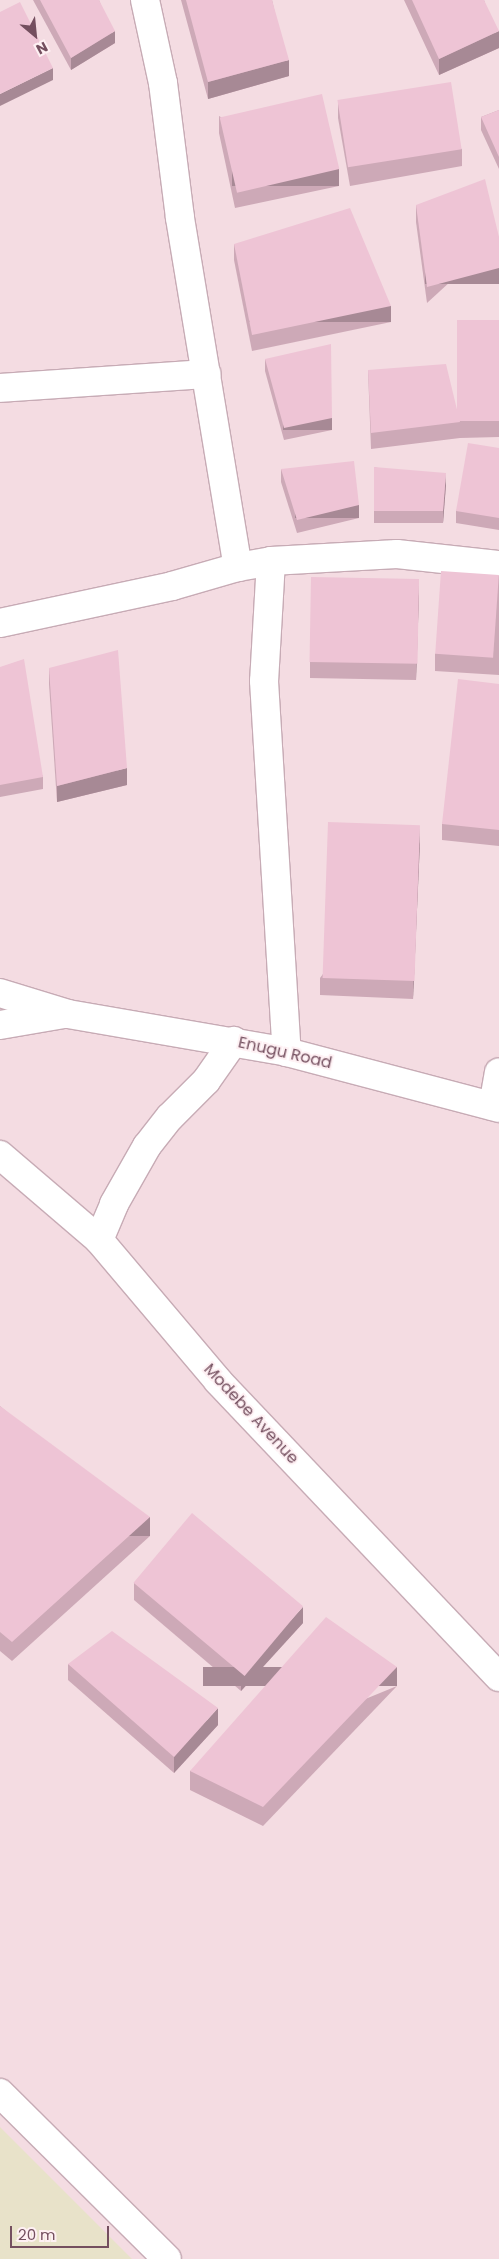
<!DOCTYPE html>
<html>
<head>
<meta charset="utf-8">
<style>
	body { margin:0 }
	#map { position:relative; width:499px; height:2259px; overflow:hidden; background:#fbeaed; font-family:Poppins,sans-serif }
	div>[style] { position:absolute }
	.residential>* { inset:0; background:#f4dce2; transform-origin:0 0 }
	.green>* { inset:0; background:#e8e2c9 }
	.roads { filter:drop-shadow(1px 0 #c7abb5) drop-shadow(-1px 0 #c7abb5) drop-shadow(0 1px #c7abb5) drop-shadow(0 -1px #c7abb5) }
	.minor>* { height:28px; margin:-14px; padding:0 14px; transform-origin:14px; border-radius:14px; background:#fff }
	.tertiary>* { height:28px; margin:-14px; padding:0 14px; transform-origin:14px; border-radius:14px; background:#fff }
	.wall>* { inset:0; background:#cda9b7 }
	.shaded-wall>* { inset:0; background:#a78995; transform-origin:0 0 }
	.building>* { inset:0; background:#eec4d5; transform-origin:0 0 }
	span { translate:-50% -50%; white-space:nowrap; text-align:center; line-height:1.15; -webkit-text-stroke:4px #fef0f3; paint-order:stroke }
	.street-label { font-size:16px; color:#744f5f }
	.north { position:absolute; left:10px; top:10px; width:50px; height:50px; -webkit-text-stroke:4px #fef0f3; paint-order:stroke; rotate:152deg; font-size:14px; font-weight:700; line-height:20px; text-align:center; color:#744f5f }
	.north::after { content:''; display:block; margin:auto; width:18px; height:22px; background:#744f5f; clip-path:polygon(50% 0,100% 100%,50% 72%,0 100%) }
	.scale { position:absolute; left:10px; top:2226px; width:99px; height:22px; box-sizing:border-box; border:2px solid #744f5f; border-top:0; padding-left:6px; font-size:15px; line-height:18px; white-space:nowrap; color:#744f5f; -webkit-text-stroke:4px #fef0f3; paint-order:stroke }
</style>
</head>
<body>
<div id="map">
	<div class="residential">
		<div style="left:0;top:0;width:499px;height:2259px"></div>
	</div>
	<div class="green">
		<div style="clip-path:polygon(0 2127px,132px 2259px,0 2259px)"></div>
	</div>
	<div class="roads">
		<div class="minor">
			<div style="left:145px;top:0;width:85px;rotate:77.8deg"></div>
			<div style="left:163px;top:83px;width:136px;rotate:82.8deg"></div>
			<div style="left:180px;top:218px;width:354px;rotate:80.6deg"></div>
			<div style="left:0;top:388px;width:207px;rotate:-3.9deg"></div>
			<div style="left:271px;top:561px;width:120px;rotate:93.3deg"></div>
			<div style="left:264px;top:681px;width:372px;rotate:86.5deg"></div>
			<div style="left:0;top:623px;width:176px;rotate:-12.1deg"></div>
			<div style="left:172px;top:586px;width:69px;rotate:-16.1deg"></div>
			<div style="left:238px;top:567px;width:34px;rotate:-10deg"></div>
			<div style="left:271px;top:561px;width:126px;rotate:-3.2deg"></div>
			<div style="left:397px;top:554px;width:103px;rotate:6.2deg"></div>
			<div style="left:493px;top:1106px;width:34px;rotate:-80deg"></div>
			<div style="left:0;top:2093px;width:235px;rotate:44.8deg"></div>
		</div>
		<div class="tertiary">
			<div style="left:0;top:993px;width:71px;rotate:17.2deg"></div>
			<div style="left:68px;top:1014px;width:222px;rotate:9.8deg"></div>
			<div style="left:287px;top:1052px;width:219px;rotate:14.8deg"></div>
			<div style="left:0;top:1025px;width:65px;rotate:-9.8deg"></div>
			<div style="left:0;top:1155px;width:130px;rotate:40.6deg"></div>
			<div style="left:99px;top:1240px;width:185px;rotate:49.8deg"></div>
			<div style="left:218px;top:1381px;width:408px;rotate:46.5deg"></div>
			<div style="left:99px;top:1240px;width:39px;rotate:-67deg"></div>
			<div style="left:114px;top:1204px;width:67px;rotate:-60.4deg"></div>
			<div style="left:147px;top:1146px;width:37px;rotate:-52deg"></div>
			<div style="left:170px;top:1117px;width:51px;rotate:-45deg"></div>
			<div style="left:206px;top:1081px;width:49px;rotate:-55deg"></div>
		</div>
	</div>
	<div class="wall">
		<div style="clip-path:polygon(33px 0,99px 0,115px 43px,71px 70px)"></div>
		<div style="clip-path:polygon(181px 0,272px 0,289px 76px,208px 99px)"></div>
		<div style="clip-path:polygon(404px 0,484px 0,499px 48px,439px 75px)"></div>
		<div style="clip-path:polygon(338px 102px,462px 149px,462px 166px,350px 186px,338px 118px)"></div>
		<div style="clip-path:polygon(499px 110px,499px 169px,481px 130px,481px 117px)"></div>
		<div style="clip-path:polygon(219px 116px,339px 186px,235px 208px,219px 133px)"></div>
		<div style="clip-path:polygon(416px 205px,499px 237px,427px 303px,416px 222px)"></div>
		<div style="clip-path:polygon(234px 244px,391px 322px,252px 351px,234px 260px)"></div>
		<div style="clip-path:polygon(499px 320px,499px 437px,460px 438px,371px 449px,368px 370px,459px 420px,457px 321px)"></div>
		<div style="clip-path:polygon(265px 359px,332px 430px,284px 440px,265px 371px)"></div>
		<div style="clip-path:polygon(499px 448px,499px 530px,456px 523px,456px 511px)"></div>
		<div style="clip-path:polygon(374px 467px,446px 485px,443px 523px,374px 523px)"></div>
		<div style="clip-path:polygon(281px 469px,359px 518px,297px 533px,281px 482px)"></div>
		<div style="clip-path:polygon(499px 575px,499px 675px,435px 671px,435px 654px)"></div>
		<div style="clip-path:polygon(419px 595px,416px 680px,310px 678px,310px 662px)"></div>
		<div style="clip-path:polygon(0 667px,43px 777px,43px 789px,0 797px)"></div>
		<div style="clip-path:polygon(49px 668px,127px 785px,57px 802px,49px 684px)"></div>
		<div style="clip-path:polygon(499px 684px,499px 846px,442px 840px,442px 824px)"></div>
		<div style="clip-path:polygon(420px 842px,413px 999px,320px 995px,320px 978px)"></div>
		<div style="clip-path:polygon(0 1406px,150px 1536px,12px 1661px,0 1651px)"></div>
		<div style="clip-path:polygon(134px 1583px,303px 1623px,241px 1691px,134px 1600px)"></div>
		<div style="clip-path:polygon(68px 1664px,218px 1725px,174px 1773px,68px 1680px)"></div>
		<div style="clip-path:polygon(397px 1686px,263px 1826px,190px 1790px,190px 1771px)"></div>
	</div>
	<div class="shaded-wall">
		<div style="clip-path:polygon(115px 31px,115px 43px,71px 70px,71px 58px)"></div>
		<div style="clip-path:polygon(499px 31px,499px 48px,439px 75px,439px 59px)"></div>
		<div style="clip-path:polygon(289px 60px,289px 76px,208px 99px,208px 82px)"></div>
		<div style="clip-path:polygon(53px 68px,53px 80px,0 106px,0 94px)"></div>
		<div style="left:339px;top:169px;width:17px;height:107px;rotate:90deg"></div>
		<div style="left:499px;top:268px;width:16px;height:74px;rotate:90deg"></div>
		<div style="left:391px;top:306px;width:16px;height:142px;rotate:90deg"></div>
		<div style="left:332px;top:418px;width:12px;height:49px;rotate:90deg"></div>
		<div style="clip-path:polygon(446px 473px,446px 485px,443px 523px,443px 511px)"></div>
		<div style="left:359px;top:505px;width:13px;height:64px;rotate:90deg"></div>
		<div style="clip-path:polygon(419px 579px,419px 595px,416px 680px,416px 663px)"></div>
		<div style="clip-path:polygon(127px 768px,127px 785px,57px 802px,57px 786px)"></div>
		<div style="clip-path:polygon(420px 826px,420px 842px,413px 999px,413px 983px)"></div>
		<div style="left:150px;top:1517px;width:19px;height:186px;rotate:90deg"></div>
		<div style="clip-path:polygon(303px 1607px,303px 1623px,241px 1691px,241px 1675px)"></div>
		<div style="left:397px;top:1667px;width:19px;height:194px;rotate:90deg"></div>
		<div style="clip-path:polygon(218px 1708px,218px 1725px,174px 1773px,174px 1757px)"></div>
	</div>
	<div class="building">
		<div style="clip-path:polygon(40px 0,99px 0,115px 31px,71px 58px)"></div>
		<div style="clip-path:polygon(186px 0,272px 0,289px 60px,208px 82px)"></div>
		<div style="clip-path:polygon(412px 0,484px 0,499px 31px,439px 59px)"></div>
		<div style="clip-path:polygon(20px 2px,53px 68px,0 94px,0 12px)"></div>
		<div style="left:451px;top:82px;width:68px;height:115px;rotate:81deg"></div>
		<div style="left:322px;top:94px;width:77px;height:105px;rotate:77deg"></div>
		<div style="clip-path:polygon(499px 110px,499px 157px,481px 117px)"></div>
		<div style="clip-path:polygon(485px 179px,499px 237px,499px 268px,427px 287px,416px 205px)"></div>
		<div style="clip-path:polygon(350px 208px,391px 306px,252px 335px,234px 244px)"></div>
		<div style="left:499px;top:320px;width:101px;height:42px;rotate:90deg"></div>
		<div style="clip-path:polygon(331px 344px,332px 418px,284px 428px,265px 359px)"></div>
		<div style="clip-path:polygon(446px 364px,460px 422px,371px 433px,368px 370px)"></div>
		<div style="clip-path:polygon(468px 443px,499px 448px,499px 518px,456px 511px)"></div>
		<div style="clip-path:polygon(354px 461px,359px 505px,297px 520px,281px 469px)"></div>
		<div style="clip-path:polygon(374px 467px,446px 473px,443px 511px,374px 511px)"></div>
		<div style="left:441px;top:571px;width:58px;height:83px;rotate:4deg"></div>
		<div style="left:311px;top:577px;width:108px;height:85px;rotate:1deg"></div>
		<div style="clip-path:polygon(118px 650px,127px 768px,57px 786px,49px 668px)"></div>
		<div style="clip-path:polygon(24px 659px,43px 777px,0 785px,0 667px)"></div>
		<div style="clip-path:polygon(458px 679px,499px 684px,499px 830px,442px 824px)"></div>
		<div style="left:328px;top:822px;width:92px;height:156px;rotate:2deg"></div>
		<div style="clip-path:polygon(0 1406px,150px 1517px,12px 1642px,0 1632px)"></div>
		<div style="left:192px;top:1513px;width:145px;height:91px;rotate:40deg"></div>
		<div style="clip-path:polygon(326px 1617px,397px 1667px,263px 1807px,190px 1771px)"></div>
		<div style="clip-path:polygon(112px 1631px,218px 1708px,174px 1757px,68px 1664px)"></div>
	</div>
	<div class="street-label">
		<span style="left:285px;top:1053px;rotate:13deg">Enugu Road</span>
		<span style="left:251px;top:1414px;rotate:47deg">Modebe Avenue</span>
	</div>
	<div class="north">N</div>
	<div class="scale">20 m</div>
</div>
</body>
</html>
